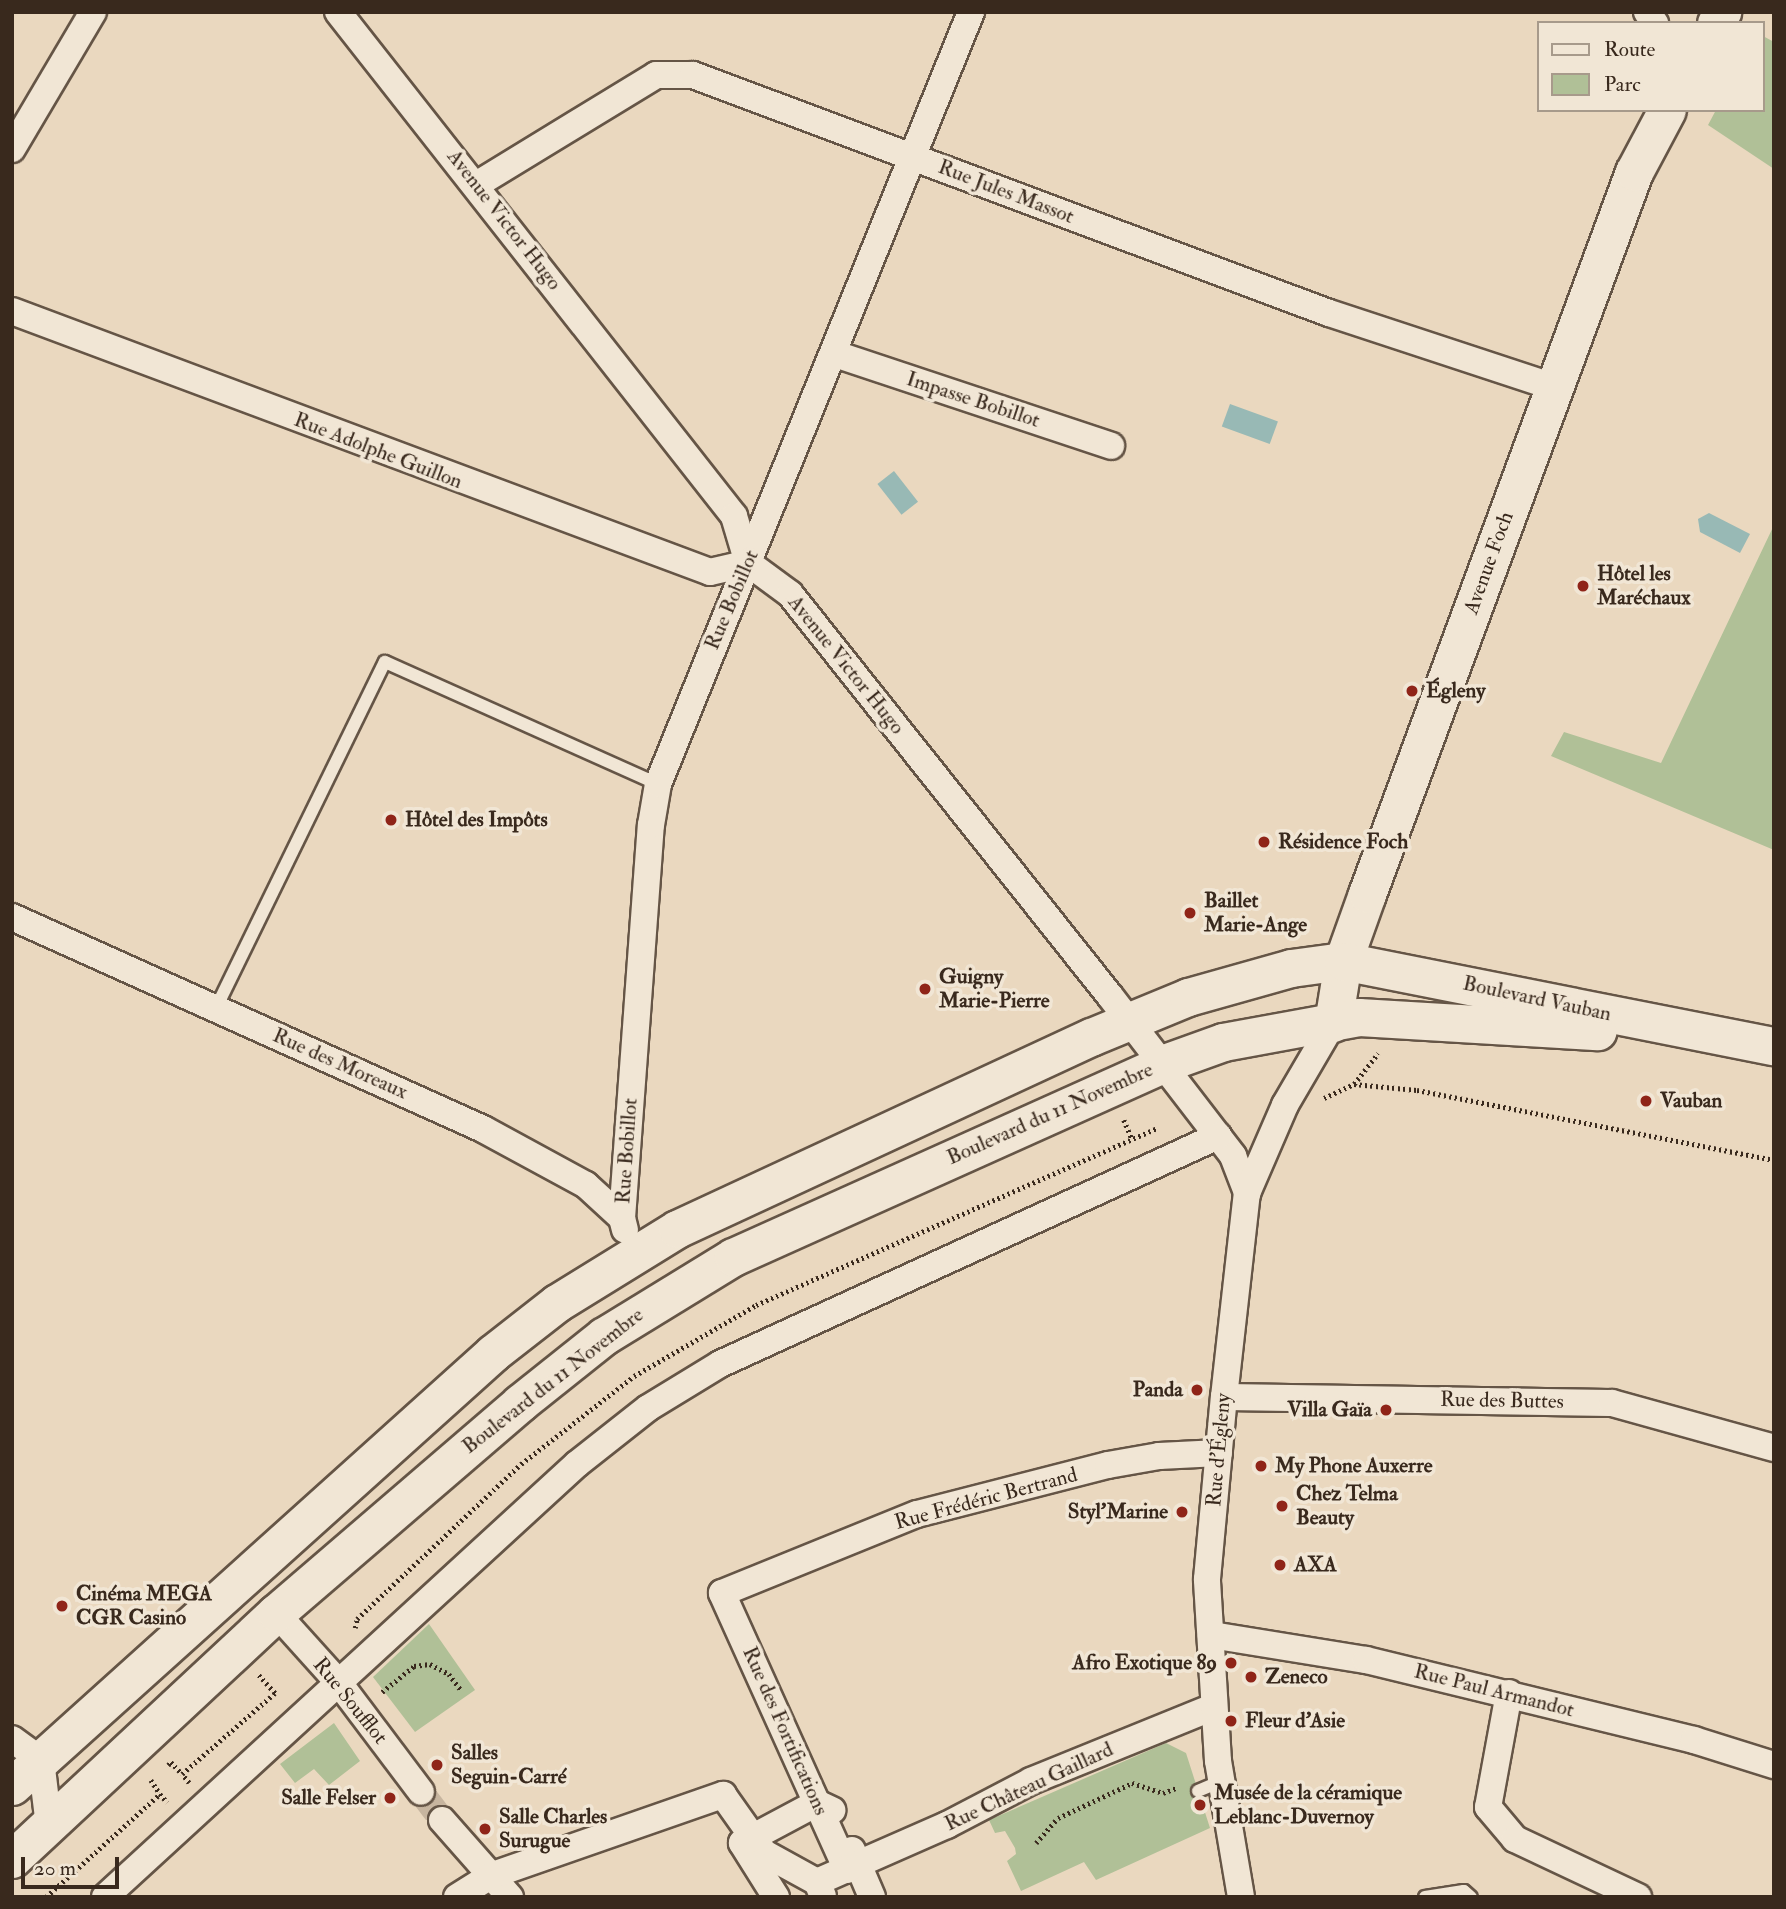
<!DOCTYPE html>
<html>
<head>
<meta charset="utf-8">
<style>
	body { margin:0 }
	#map { position:relative; width:1786px; height:1909px; overflow:hidden; background:#ead8bf; font-family:"IM FELL Double Pica",serif }
	div>[style] { position:absolute }
	.green>* { inset:0; background:#b0c097 }
	.water>* { inset:0; background:#98b9b5; transform-origin:0 0 }
	.minor-tunnel>* { height:26px; margin-top:-13px; transform-origin:0; background:repeating-linear-gradient(90deg,#c7b59f 0 26px,transparent 0 39px) }
	.path>* { height:4.5px; margin-top:-2.25px; transform-origin:0; background:repeating-linear-gradient(90deg,#39291d 0 2px,transparent 0 5.5px) }
	.roads { filter:drop-shadow(2px 0 #655546) drop-shadow(-2px 0 #655546) drop-shadow(0 2px #655546) drop-shadow(0 -2px #655546) }
	.service>* { height:12px; margin:-6px; padding:0 6px; transform-origin:6px; border-radius:6px; background:#f1e6d5 }
	.minor>* { height:26px; margin:-13px; padding:0 13px; transform-origin:13px; border-radius:13px; background:#f1e6d5 }
	.secondary>* { height:37px; margin:-18.5px; padding:0 18.5px; transform-origin:18.5px; border-radius:18.5px; background:#f1e6d5 }
	.dots>* { width:19px; height:19px; translate:-50% -50%; box-sizing:border-box; border:4px solid #f1e6d5; border-radius:50% }
	span { translate:-50% -50%; white-space:nowrap; text-align:center; line-height:1.15; -webkit-text-stroke:7px #f1e6d5; paint-order:stroke }
	.street-label { font-size:21px; color:#39291d }
	.poi-label { font-size:21px; color:#39291d; font-weight:700 }
	.left { translate:0 -50%; text-align:left }
	.right { translate:-100% -50%; text-align:right }
	.frame { position:absolute; inset:0; border:14px solid #39291d; pointer-events:none }
	.legend { position:absolute; left:1537px; top:21px; width:228px; height:91px; box-sizing:border-box; background:#f1e6d5; border:2px solid #a79a8b; margin:0; padding:9px 12px; list-style:none; font-size:21px; color:#39291d }
	.legend li { display:flex; align-items:center; gap:14px; height:35px }
	.legend b { width:35px; border:2px solid #a79a8b }
	.scale { position:absolute; left:21px; top:1857px; width:98px; height:32px; box-sizing:border-box; border:4px solid #39291d; border-top:0; padding-left:9px; font-size:21px; line-height:24px; white-space:nowrap; color:#39291d; -webkit-text-stroke:5px #f1e6d5; paint-order:stroke }
</style>
</head>
<body>
<div id="map">
	<div class="green">
		<div style="clip-path:polygon(1763px 36px,1774px 42px,1774px 169px,1708px 125px,1716px 110px,1763px 110px)"></div>
		<div style="clip-path:polygon(1774px 525px,1774px 850px,1551px 756px,1564px 732px,1661px 763px)"></div>
		<div style="clip-path:polygon(429px 1624px,475px 1690px,415px 1732px,373px 1677px)"></div>
		<div style="clip-path:polygon(334px 1723px,360px 1761px,329px 1785px,314px 1769px,295px 1783px,280px 1764px)"></div>
		<div style="clip-path:polygon(1166px 1743px,1186px 1753px,1210px 1828px,1096px 1880px,1084px 1862px,1021px 1891px,1007px 1861px,1016px 1854px,1015px 1848px,1005px 1831px,995px 1833px,989px 1820px)"></div>
	</div>
	<div class="water">
		<div style="left:1230px;top:404px;width:51px;height:24px;rotate:20deg"></div>
		<div style="left:894px;top:471px;width:39px;height:21px;rotate:52deg"></div>
		<div style="clip-path:polygon(1709px 513px,1750px 534px,1740px 553px,1700px 532px,1698px 519px)"></div>
	</div>
	<div class="minor-tunnel">
		<div style="left:421px;top:1792px;width:35px;rotate:53deg"></div>
	</div>
	<div class="path">
		<div style="left:1354px;top:1084px;width:63px;rotate:5.4deg"></div>
		<div style="left:1417px;top:1090px;width:364px;rotate:11.1deg"></div>
		<div style="left:1324px;top:1098px;width:33px;rotate:-25deg"></div>
		<div style="left:1354px;top:1084px;width:39px;rotate:-52deg"></div>
		<div style="left:1124px;top:1120px;width:21px;rotate:67deg"></div>
		<div style="left:355px;top:1628px;width:9px;rotate:-77deg"></div>
		<div style="left:357px;top:1619px;width:226px;rotate:-43.4deg"></div>
		<div style="left:521px;top:1464px;width:143px;rotate:-37.9deg"></div>
		<div style="left:634px;top:1376px;width:141px;rotate:-30.2deg"></div>
		<div style="left:756px;top:1305px;width:438px;rotate:-23.8deg"></div>
		<div style="left:259px;top:1675px;width:25px;rotate:48deg"></div>
		<div style="left:382px;top:1692px;width:41px;rotate:-39.1deg"></div>
		<div style="left:414px;top:1666px;width:16px;rotate:-7deg"></div>
		<div style="left:430px;top:1664px;width:21px;rotate:28deg"></div>
		<div style="left:449px;top:1674px;width:21px;rotate:53deg"></div>
		<div style="left:168px;top:1765px;width:4px;rotate:-45deg"></div>
		<div style="left:171px;top:1762px;width:16px;rotate:47deg"></div>
		<div style="left:151px;top:1780px;width:17px;rotate:57deg"></div>
		<div style="left:189px;top:1783px;width:11px;rotate:-128deg"></div>
		<div style="left:182px;top:1774px;width:123px;rotate:-41.1deg"></div>
		<div style="left:1036px;top:1843px;width:33px;rotate:-49deg"></div>
		<div style="left:1058px;top:1818px;width:82px;rotate:-25.3deg"></div>
		<div style="left:1132px;top:1783px;width:33px;rotate:18deg"></div>
		<div style="left:1163px;top:1793px;width:14px;rotate:-21deg"></div>
		<div style="left:46px;top:1897px;width:154px;rotate:-42.1deg"></div>
		<div style="left:160px;top:1794px;width:11px;rotate:49deg"></div>
	</div>
	<div class="roads">
		<div class="service">
			<div style="left:216px;top:1008px;width:385px;rotate:-64deg"></div>
			<div style="left:385px;top:662px;width:299px;rotate:24.1deg"></div>
			<div style="left:1198px;top:1791px;width:25px;rotate:-23deg"></div>
			<div style="left:1425px;top:1897px;width:39px;rotate:-9deg"></div>
			<div style="left:1464px;top:1891px;width:9px;rotate:41deg"></div>
		</div>
		<div class="minor">
			<div style="left:338px;top:12px;width:641px;rotate:51.84deg"></div>
			<div style="left:734px;top:516px;width:49px;rotate:73.4deg"></div>
			<div style="left:1647px;top:12px;width:14px;rotate:54deg"></div>
			<div style="left:12px;top:149px;width:159px;rotate:-59.4deg"></div>
			<div style="left:476px;top:185px;width:211px;rotate:-31.4deg"></div>
			<div style="left:656px;top:75px;width:37px"></div>
			<div style="left:693px;top:75px;width:679px;rotate:20.52deg"></div>
			<div style="left:1329px;top:313px;width:237px;rotate:18.2deg"></div>
			<div style="left:12px;top:311px;width:745px;rotate:20.5deg"></div>
			<div style="left:710px;top:572px;width:39px;rotate:-13deg"></div>
			<div style="left:835px;top:354px;width:291px;rotate:18.4deg"></div>
			<div style="left:748px;top:563px;width:52px;rotate:36.4deg"></div>
			<div style="left:790px;top:594px;width:514px;rotate:51.48deg"></div>
			<div style="left:1110px;top:996px;width:202px;rotate:52.4deg"></div>
			<div style="left:1233px;top:1156px;width:40px;rotate:69deg"></div>
			<div style="left:12px;top:917px;width:517px;rotate:24.23deg"></div>
			<div style="left:483px;top:1129px;width:117px;rotate:28.5deg"></div>
			<div style="left:586px;top:1185px;width:49px;rotate:42.5deg"></div>
			<div style="left:622px;top:1218px;width:12px;rotate:76deg"></div>
			<div style="left:622px;top:1218px;width:394px;rotate:-85.8deg"></div>
			<div style="left:651px;top:825px;width:42px;rotate:-80.3deg"></div>
			<div style="left:658px;top:784px;width:833px;rotate:-67.93deg"></div>
			<div style="left:1224px;top:1397px;width:388px;rotate:0.9deg"></div>
			<div style="left:1612px;top:1403px;width:168px;rotate:15.5deg"></div>
			<div style="left:276px;top:1613px;width:94px;rotate:48deg"></div>
			<div style="left:339px;top:1683px;width:136px;rotate:53deg"></div>
			<div style="left:1211px;top:1635px;width:157px;rotate:9.2deg"></div>
			<div style="left:1366px;top:1660px;width:338px;rotate:13.7deg"></div>
			<div style="left:1694px;top:1740px;width:84px;rotate:17.4deg"></div>
			<div style="left:1509px;top:1693px;width:116px;rotate:100.4deg"></div>
			<div style="left:1488px;top:1807px;width:42px;rotate:49.8deg"></div>
			<div style="left:1515px;top:1839px;width:136px;rotate:25.2deg"></div>
			<div style="left:12px;top:1739px;width:36px;rotate:36deg"></div>
			<div style="left:41px;top:1760px;width:66px;rotate:83.1deg"></div>
			<div style="left:442px;top:1820px;width:103px;rotate:48.6deg"></div>
			<div style="left:852px;top:1850px;width:51px;rotate:66.9deg"></div>
			<div style="left:847px;top:1870px;width:304px;rotate:-114.3deg"></div>
			<div style="left:722px;top:1593px;width:210px;rotate:-22.1deg"></div>
			<div style="left:917px;top:1514px;width:197px;rotate:-14.4deg"></div>
			<div style="left:1108px;top:1465px;width:52px;rotate:-10deg"></div>
			<div style="left:1159px;top:1456px;width:60px;rotate:-2.9deg"></div>
			<div style="left:817px;top:1882px;width:142px;rotate:-23.7deg"></div>
			<div style="left:947px;top:1825px;width:95px;rotate:-27.6deg"></div>
			<div style="left:1031px;top:1781px;width:196px;rotate:-22.1deg"></div>
			<div style="left:105px;top:1897px;width:641px;rotate:-42.53deg"></div>
			<div style="left:577px;top:1464px;width:90px;rotate:-38.3deg"></div>
			<div style="left:648px;top:1408px;width:84px;rotate:-31.4deg"></div>
			<div style="left:720px;top:1364px;width:548px;rotate:-24.6deg"></div>
			<div style="left:457px;top:1897px;width:39px;rotate:-32deg"></div>
			<div style="left:490px;top:1876px;width:247px;rotate:-19.2deg"></div>
			<div style="left:723px;top:1795px;width:71px;rotate:54.7deg"></div>
			<div style="left:764px;top:1853px;width:60px;rotate:28.7deg"></div>
			<div style="left:817px;top:1882px;width:15px;rotate:67deg"></div>
			<div style="left:776px;top:1897px;width:64px;rotate:-122.2deg"></div>
			<div style="left:742px;top:1843px;width:85px;rotate:-28.1deg"></div>
			<div style="left:817px;top:1803px;width:17px;rotate:25deg"></div>
			<div style="left:1241px;top:1897px;width:138px;rotate:-99.6deg"></div>
			<div style="left:1218px;top:1761px;width:182px;rotate:-93.5deg"></div>
			<div style="left:1207px;top:1579px;width:183px;rotate:-84.7deg"></div>
			<div style="left:1224px;top:1397px;width:205px;rotate:-83.6deg"></div>
			<div style="left:1247px;top:1193px;width:96px;rotate:-66.6deg"></div>
			<div style="left:1285px;top:1105px;width:95px;rotate:-59.7deg"></div>
		</div>
		<div class="secondary">
			<div style="left:1716px;top:23px;width:13px;rotate:-61deg"></div>
			<div style="left:1333px;top:1023px;width:63px;rotate:-80.8deg"></div>
			<div style="left:1343px;top:961px;width:71px;rotate:-70.3deg"></div>
			<div style="left:1367px;top:894px;width:770px;rotate:-69.71deg"></div>
			<div style="left:1634px;top:172px;width:70px;rotate:-62deg"></div>
			<div style="left:12px;top:1786px;width:647px;rotate:-41.99deg"></div>
			<div style="left:493px;top:1353px;width:81px;rotate:-38deg"></div>
			<div style="left:557px;top:1303px;width:141px;rotate:-31.7deg"></div>
			<div style="left:677px;top:1229px;width:456px;rotate:-24.9deg"></div>
			<div style="left:1091px;top:1037px;width:105px;rotate:-22.4deg"></div>
			<div style="left:1188px;top:997px;width:107px;rotate:-15.7deg"></div>
			<div style="left:1291px;top:968px;width:52px;rotate:-7.7deg"></div>
			<div style="left:1343px;top:961px;width:439px;rotate:11.2deg"></div>
			<div style="left:12px;top:1859px;width:361px;rotate:-43deg"></div>
			<div style="left:276px;top:1613px;width:322px;rotate:-40.7deg"></div>
			<div style="left:520px;top:1403px;width:107px;rotate:-38.6deg"></div>
			<div style="left:604px;top:1336px;width:151px;rotate:-31.5deg"></div>
			<div style="left:733px;top:1257px;width:470px;rotate:-24.2deg"></div>
			<div style="left:1162px;top:1064px;width:65px;rotate:-19.8deg"></div>
			<div style="left:1223px;top:1042px;width:138px;rotate:-10.4deg"></div>
			<div style="left:1359px;top:1017px;width:239px;rotate:3.4deg"></div>
		</div>
	</div>
	<div class="dots">
		<div style="left:1583px;top:586px;background:#8f2418"></div>
		<div style="left:1412px;top:691px;background:#8f2418"></div>
		<div style="left:391px;top:820px;background:#8f2418"></div>
		<div style="left:1264px;top:842px;background:#8f2418"></div>
		<div style="left:1190px;top:913px;background:#8f2418"></div>
		<div style="left:925px;top:989px;background:#8f2418"></div>
		<div style="left:1646px;top:1101px;background:#8f2418"></div>
		<div style="left:1197px;top:1390px;background:#8f2418"></div>
		<div style="left:1386px;top:1410px;background:#8f2418"></div>
		<div style="left:1261px;top:1466px;background:#8f2418"></div>
		<div style="left:1282px;top:1506px;background:#8f2418"></div>
		<div style="left:1182px;top:1512px;background:#8f2418"></div>
		<div style="left:1280px;top:1565px;background:#8f2418"></div>
		<div style="left:62px;top:1606px;background:#8f2418"></div>
		<div style="left:1231px;top:1663px;background:#8f2418"></div>
		<div style="left:1251px;top:1677px;background:#8f2418"></div>
		<div style="left:1231px;top:1721px;background:#8f2418"></div>
		<div style="left:437px;top:1765px;background:#8f2418"></div>
		<div style="left:390px;top:1798px;background:#8f2418"></div>
		<div style="left:1200px;top:1805px;background:#8f2418"></div>
		<div style="left:485px;top:1829px;background:#8f2418"></div>
	</div>
	<div class="street-label">
		<span style="left:1006px;top:192px;rotate:21deg">Rue Jules Massot</span>
		<span style="left:504px;top:220px;rotate:52deg">Avenue Victor Hugo</span>
		<span style="left:973px;top:400px;rotate:18deg">Impasse Bobillot</span>
		<span style="left:378px;top:451px;rotate:21deg">Rue Adolphe Guillon</span>
		<span style="left:1489px;top:563px;rotate:-70deg">Avenue Foch</span>
		<span style="left:732px;top:600px;rotate:-67deg">Rue Bobillot</span>
		<span style="left:846px;top:665px;rotate:51deg">Avenue Victor Hugo</span>
		<span style="left:1537px;top:999px;rotate:12deg">Boulevard Vauban</span>
		<span style="left:340px;top:1064px;rotate:24deg">Rue des Moreaux</span>
		<span style="left:1050px;top:1114px;rotate:-24deg">Boulevard du 11 Novembre</span>
		<span style="left:627px;top:1151px;rotate:-86deg">Rue Bobillot</span>
		<span style="left:553px;top:1381px;rotate:-38deg">Boulevard du 11 Novembre</span>
		<span style="left:1502px;top:1401px;rotate:1deg">Rue des Buttes</span>
		<span style="left:1219px;top:1450px;rotate:-85deg">Rue d'Égleny</span>
		<span style="left:986px;top:1499px;rotate:-15deg">Rue Frédéric Bertrand</span>
		<span style="left:1494px;top:1691px;rotate:14deg">Rue Paul Armandot</span>
		<span style="left:350px;top:1701px;rotate:51deg">Rue Soufflot</span>
		<span style="left:785px;top:1731px;rotate:66deg">Rue des Fortifications</span>
		<span style="left:1029px;top:1787px;rotate:-25deg">Rue Château Gaillard</span>
	</div>
	<div class="poi-label">
		<span class="left" style="left:1597px;top:586px">Hôtel les<br>Maréchaux</span>
		<span class="left" style="left:1426px;top:691px">Égleny</span>
		<span class="left" style="left:405px;top:820px">Hôtel des Impôts</span>
		<span class="left" style="left:1278px;top:842px">Résidence Foch</span>
		<span class="left" style="left:1204px;top:913px">Baillet<br>Marie-Ange</span>
		<span class="left" style="left:939px;top:989px">Guigny<br>Marie-Pierre</span>
		<span class="left" style="left:1660px;top:1101px">Vauban</span>
		<span class="right" style="left:1183px;top:1390px">Panda</span>
		<span class="right" style="left:1372px;top:1410px">Villa Gaïa</span>
		<span class="left" style="left:1275px;top:1466px">My Phone Auxerre</span>
		<span class="left" style="left:1296px;top:1506px">Chez Telma<br>Beauty</span>
		<span class="right" style="left:1168px;top:1512px">Styl'Marine</span>
		<span class="left" style="left:1294px;top:1565px">AXA</span>
		<span class="left" style="left:76px;top:1606px">Cinéma MEGA<br>CGR Casino</span>
		<span class="right" style="left:1217px;top:1663px">Afro Exotique 89</span>
		<span class="left" style="left:1265px;top:1677px">Zeneco</span>
		<span class="left" style="left:1245px;top:1721px">Fleur d'Asie</span>
		<span class="left" style="left:451px;top:1765px">Salles<br>Seguin-Carré</span>
		<span class="left" style="left:1214px;top:1805px">Musée de la céramique<br>Leblanc-Duvernoy</span>
		<span class="right" style="left:376px;top:1798px">Salle Felser</span>
		<span class="left" style="left:499px;top:1829px">Salle Charles<br>Surugue</span>
	</div>
	<div class="frame"></div>
	<ul class="legend">
	<li><b style="height:9px;background:#f1e6d5"></b>Route</li>
	<li><b style="height:19px;background:#b0c097"></b>Parc</li>
	</ul>
	<div class="scale">20 m</div>
</div>
</body>
</html>
